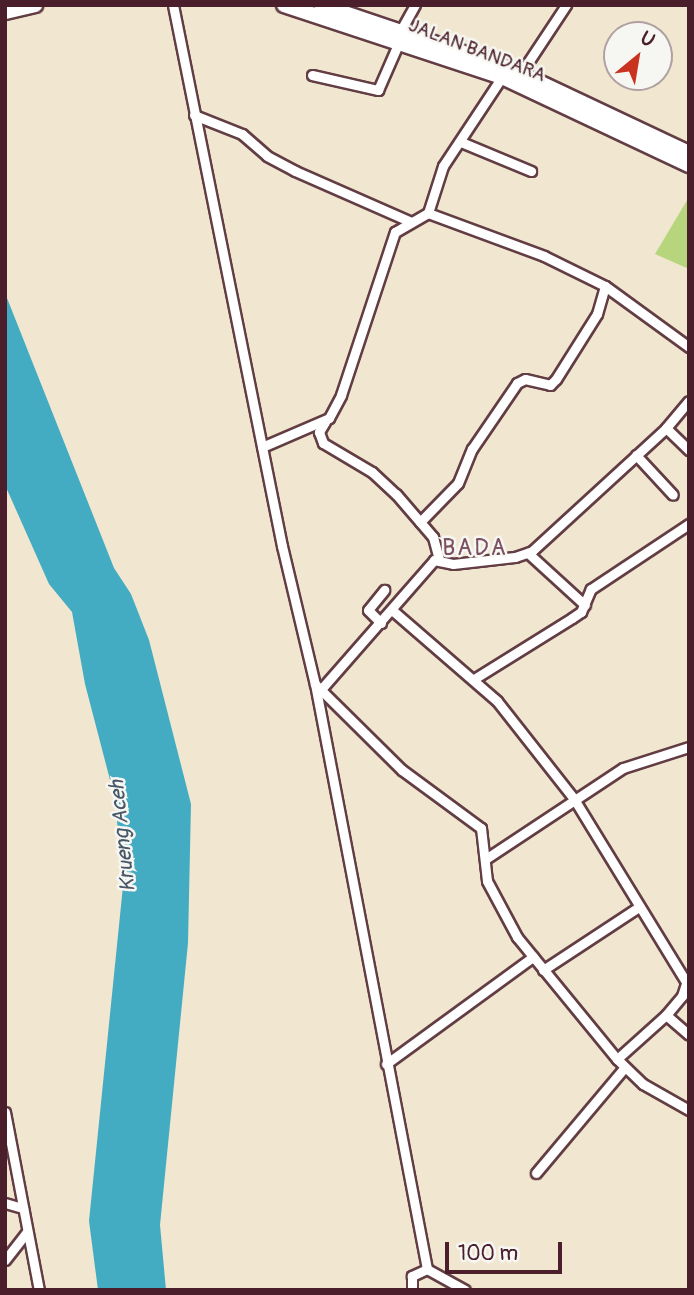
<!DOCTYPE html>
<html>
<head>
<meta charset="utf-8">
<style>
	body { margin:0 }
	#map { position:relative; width:694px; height:1295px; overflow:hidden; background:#f1e7d0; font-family:Pangolin,sans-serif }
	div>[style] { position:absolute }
	.green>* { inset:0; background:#b6d57c }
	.water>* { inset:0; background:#43acc2 }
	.roads { filter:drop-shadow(2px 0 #633d44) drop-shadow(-2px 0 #633d44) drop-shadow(0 2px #633d44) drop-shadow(0 -2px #633d44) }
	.minor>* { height:9px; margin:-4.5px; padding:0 4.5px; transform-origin:4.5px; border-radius:4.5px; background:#fff }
	.highway>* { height:14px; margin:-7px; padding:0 7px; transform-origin:7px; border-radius:7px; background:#fff }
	span { translate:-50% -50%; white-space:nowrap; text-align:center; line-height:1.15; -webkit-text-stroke:5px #f6f6f2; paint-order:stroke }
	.street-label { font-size:19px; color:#4a1f2b }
	.water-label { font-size:21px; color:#475767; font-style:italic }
	.quarter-label { font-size:23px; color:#7c5060; letter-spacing:2px }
	.frame { position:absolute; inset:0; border:7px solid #4a1f2b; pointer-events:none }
	.north { position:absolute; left:603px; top:21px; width:70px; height:70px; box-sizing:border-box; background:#f6f6f2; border:2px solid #b1a0a2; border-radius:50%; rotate:30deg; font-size:19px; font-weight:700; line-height:28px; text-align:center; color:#4a1f2b }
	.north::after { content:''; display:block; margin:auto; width:24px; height:32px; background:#c8321e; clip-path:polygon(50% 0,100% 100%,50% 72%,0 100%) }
	.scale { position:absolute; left:445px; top:1242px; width:117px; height:32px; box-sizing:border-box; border:4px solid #4a1f2b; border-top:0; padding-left:9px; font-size:21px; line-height:24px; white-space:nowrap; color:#4a1f2b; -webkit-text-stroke:5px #f6f6f2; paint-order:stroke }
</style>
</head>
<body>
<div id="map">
	<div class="green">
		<div style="clip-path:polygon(689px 197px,689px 269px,655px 254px)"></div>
	</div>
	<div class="water">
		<div style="clip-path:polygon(5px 293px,114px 568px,131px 594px,149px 640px,191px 804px,188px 943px,160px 1225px,166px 1290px,98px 1290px,89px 1221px,123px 886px,115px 799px,85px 684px,72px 612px,49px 584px,5px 485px)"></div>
	</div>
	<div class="roads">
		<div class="minor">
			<div style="left:173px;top:5px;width:552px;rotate:78.61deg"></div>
			<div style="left:282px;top:546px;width:142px;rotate:76.6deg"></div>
			<div style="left:315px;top:684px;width:122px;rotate:44.7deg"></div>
			<div style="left:402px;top:770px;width:98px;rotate:36.3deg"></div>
			<div style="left:481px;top:828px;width:53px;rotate:83.5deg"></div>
			<div style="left:487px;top:881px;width:64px;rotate:61.8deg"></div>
			<div style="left:517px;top:937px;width:158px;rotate:50.7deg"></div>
			<div style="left:617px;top:1059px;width:36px;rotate:44deg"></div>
			<div style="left:643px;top:1084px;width:53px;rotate:29.5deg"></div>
			<div style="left:401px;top:30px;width:29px;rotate:-61deg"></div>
			<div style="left:521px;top:73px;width:82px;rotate:-56.5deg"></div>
			<div style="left:312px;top:75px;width:68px;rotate:12.8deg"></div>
			<div style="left:378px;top:90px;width:52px;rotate:-66.4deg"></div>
			<div style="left:194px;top:115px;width:52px;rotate:21.6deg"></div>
			<div style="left:242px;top:134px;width:33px;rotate:41deg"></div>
			<div style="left:267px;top:156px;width:32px;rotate:28deg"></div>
			<div style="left:295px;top:171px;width:124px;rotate:23.7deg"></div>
			<div style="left:461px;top:142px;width:76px;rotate:22.5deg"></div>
			<div style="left:428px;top:213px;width:124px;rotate:20.3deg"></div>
			<div style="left:544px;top:256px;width:68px;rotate:26.2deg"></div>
			<div style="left:605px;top:286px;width:104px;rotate:36deg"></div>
			<div style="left:428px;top:213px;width:49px;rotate:-72.3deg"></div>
			<div style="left:443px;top:166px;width:107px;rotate:-56.5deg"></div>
			<div style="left:325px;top:422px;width:12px;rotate:121deg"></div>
			<div style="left:319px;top:432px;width:12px;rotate:70deg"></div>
			<div style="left:323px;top:443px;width:57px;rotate:30.6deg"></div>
			<div style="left:372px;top:472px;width:33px;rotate:43deg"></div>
			<div style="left:396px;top:494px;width:57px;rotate:49.3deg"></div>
			<div style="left:433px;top:537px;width:23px;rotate:75deg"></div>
			<div style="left:666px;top:428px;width:32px;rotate:44deg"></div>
			<div style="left:262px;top:447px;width:73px;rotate:-23.4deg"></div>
			<div style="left:329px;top:418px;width:26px;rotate:-62deg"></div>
			<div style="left:341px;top:395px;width:172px;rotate:-71.7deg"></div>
			<div style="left:395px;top:232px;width:38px;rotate:-30deg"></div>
			<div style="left:636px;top:455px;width:54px;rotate:47.2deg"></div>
			<div style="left:420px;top:522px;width:54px;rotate:-45.7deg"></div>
			<div style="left:458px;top:483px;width:37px;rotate:-68deg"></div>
			<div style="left:472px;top:449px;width:80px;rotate:-55.7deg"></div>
			<div style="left:517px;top:383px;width:9px;rotate:-27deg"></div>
			<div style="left:525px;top:379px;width:26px;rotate:13deg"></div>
			<div style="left:550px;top:385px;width:8px;rotate:-45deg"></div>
			<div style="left:556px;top:379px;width:77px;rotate:-57.8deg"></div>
			<div style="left:597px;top:314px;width:29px;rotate:-74deg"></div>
			<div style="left:528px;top:553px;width:77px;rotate:42.4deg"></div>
			<div style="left:392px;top:610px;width:139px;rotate:40.9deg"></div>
			<div style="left:497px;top:701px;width:125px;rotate:51.8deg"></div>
			<div style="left:574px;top:799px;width:215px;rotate:58.5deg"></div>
			<div style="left:381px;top:623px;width:18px;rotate:-135deg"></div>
			<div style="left:368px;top:610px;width:26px;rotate:-51deg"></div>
			<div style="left:474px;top:679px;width:115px;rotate:-31.9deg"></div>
			<div style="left:572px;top:618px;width:11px;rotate:-34deg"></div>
			<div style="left:581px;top:612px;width:25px;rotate:-67deg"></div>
			<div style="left:591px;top:589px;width:118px;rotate:-33.6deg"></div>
			<div style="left:315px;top:684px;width:596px;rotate:79.16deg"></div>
			<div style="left:427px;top:1269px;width:17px;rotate:155deg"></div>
			<div style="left:412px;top:1276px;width:14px;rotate:90deg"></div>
			<div style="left:323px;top:687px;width:169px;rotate:-48.8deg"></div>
			<div style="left:434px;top:560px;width:19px;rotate:12deg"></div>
			<div style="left:453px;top:564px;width:62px;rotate:-6.4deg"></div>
			<div style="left:515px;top:557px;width:18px;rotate:-19deg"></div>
			<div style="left:532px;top:551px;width:182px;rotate:-42.5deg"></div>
			<div style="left:666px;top:428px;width:35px;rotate:-50deg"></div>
			<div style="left:487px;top:858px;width:163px;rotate:-33.5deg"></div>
			<div style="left:623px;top:768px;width:69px;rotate:-17.7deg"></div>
			<div style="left:543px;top:970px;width:115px;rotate:-33.3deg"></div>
			<div style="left:666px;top:1015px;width:30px;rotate:41deg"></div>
			<div style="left:617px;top:1059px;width:66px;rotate:-41.9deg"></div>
			<div style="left:666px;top:1015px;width:25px;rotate:-50deg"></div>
			<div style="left:682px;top:996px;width:19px;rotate:-72deg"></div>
			<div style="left:386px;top:1064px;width:182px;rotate:-36.1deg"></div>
			<div style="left:5px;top:1112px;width:181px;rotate:79.2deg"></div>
			<div style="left:536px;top:1173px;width:138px;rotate:-50deg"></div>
			<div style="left:5px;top:1203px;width:19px;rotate:16deg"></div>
			<div style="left:5px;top:1260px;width:36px;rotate:-52deg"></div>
			<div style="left:427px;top:1269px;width:43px;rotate:28.9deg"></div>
		</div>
		<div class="highway">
			<div style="left:284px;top:5px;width:230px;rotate:18.3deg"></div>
			<div style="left:502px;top:77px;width:207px;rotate:25.2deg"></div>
			<div style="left:321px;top:5px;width:200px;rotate:18.6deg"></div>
			<div style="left:511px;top:69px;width:197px;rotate:25.3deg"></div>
			<div style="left:5px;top:12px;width:31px;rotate:-13deg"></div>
		</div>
	</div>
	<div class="street-label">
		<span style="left:477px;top:51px;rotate:21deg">JALAN BANDARA</span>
	</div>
	<div class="water-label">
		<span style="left:123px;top:836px;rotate:-96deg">Krueng Aceh</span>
	</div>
	<div class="quarter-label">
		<span style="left:475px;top:548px">BADA</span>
	</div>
	<div class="frame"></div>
	<div class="north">U</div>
	<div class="scale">100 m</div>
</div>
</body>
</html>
